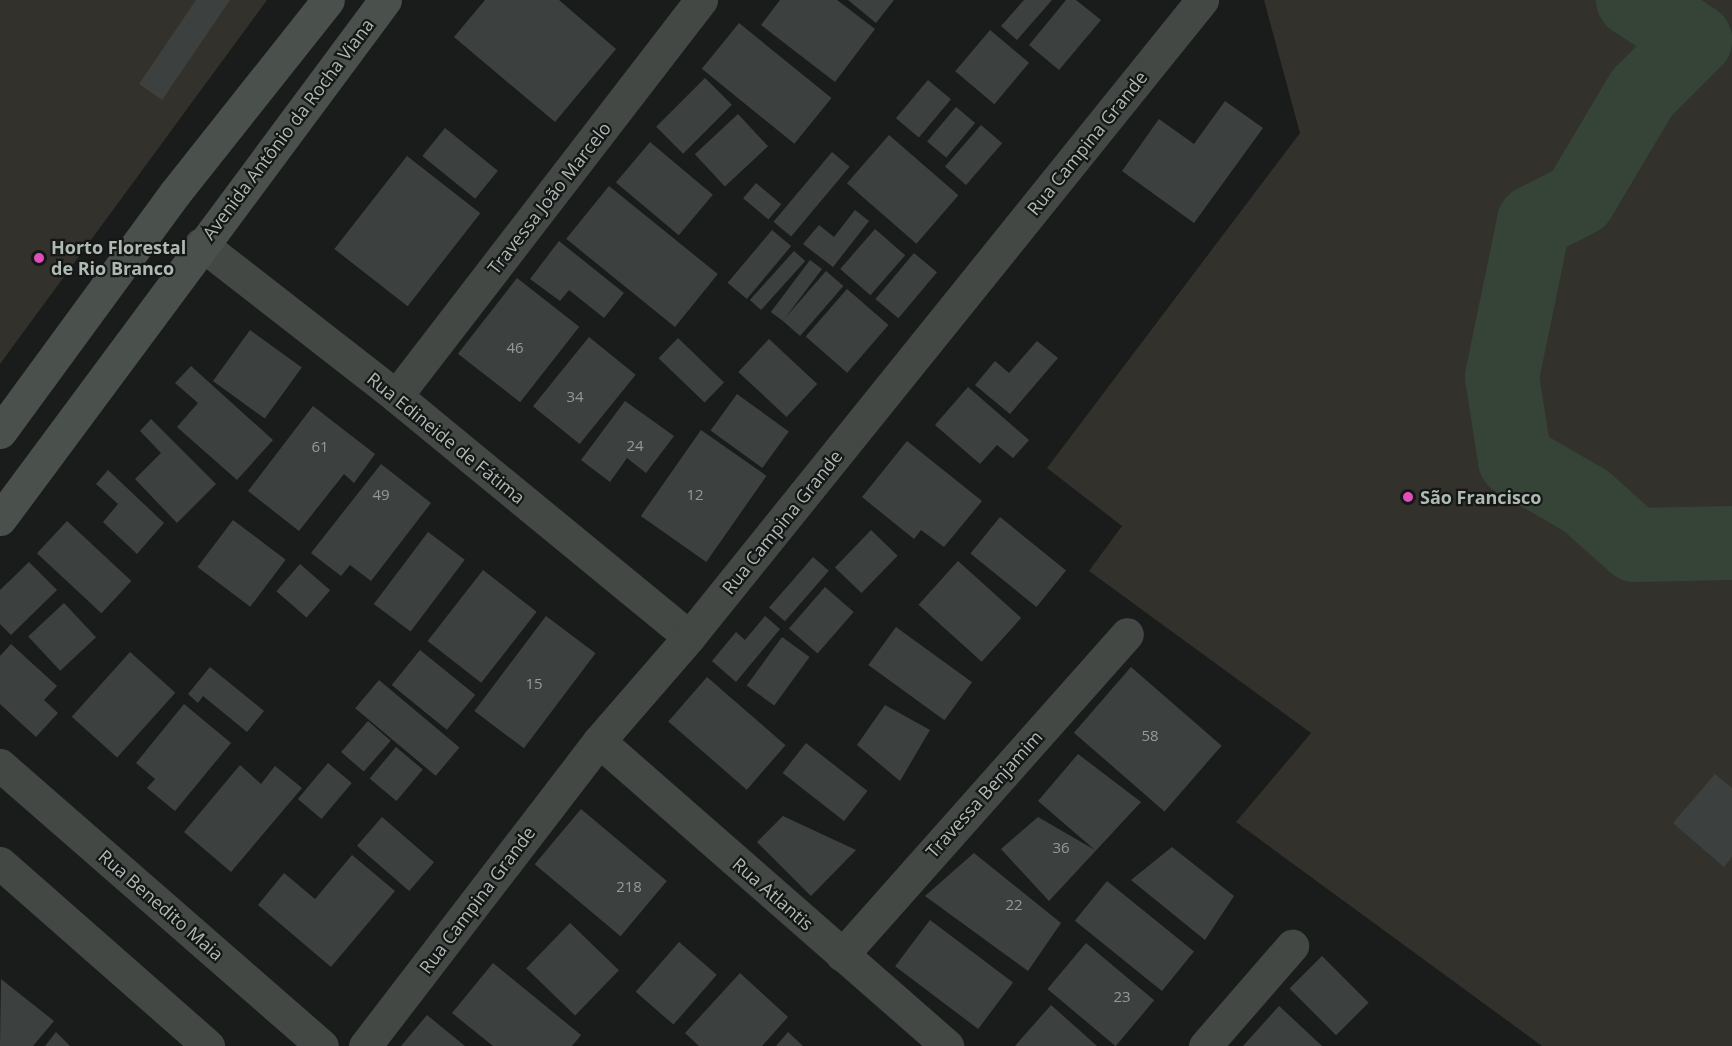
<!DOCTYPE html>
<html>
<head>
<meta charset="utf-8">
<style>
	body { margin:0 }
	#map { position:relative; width:1732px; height:1046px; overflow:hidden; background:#1a1c1c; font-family:"Open Sans",sans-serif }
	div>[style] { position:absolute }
	.green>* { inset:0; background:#33312b }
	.river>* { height:74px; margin:-37px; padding:0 37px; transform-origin:37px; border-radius:37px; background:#354436 }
	.building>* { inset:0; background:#3c413f; transform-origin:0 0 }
	.minor>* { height:33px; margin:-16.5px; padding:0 16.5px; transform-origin:16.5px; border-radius:16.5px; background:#434845 }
	.tertiary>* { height:33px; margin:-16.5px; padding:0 16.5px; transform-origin:16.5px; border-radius:16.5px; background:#434845 }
	.secondary>* { height:33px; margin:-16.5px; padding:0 16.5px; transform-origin:16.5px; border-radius:16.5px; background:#4a514c }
	.dots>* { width:16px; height:16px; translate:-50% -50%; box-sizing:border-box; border:3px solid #151717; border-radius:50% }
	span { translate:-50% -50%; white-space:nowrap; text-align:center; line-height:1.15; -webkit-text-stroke:4.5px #151717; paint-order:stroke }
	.number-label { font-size:15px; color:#929c95 }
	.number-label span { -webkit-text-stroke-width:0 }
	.street-label { font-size:18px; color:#aebab2 }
	.poi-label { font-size:18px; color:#aebab2; font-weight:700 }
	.left { translate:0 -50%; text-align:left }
</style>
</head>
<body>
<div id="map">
	<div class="green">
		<div style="clip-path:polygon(0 0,267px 0,0 364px)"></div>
		<div style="clip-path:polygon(1264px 0,1732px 0,1732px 1046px,1542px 1046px,1236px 822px,1311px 733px,1089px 571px,1122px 526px,1047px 468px,1300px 133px)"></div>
	</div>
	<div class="river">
		<div style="left:1633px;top:0;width:74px;rotate:32.8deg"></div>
		<div style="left:1695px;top:40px;width:75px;rotate:135deg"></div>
		<div style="left:1642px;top:93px;width:123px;rotate:120.7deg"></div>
		<div style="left:1579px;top:199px;width:51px;rotate:152.9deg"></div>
		<div style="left:1534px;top:222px;width:158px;rotate:101.7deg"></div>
		<div style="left:1502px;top:377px;width:84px;rotate:81.1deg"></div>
		<div style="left:1515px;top:460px;width:82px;rotate:30deg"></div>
		<div style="left:1586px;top:501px;width:66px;rotate:41.9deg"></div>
		<div style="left:1635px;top:545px;width:97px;rotate:-1.2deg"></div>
	</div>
	<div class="building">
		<div style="clip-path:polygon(196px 0,230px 0,162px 100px,139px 84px)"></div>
		<div style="clip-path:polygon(485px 0,559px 0,616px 49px,555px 122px,454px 37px)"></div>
		<div style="clip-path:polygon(780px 0,837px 0,875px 29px,835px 82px,761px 25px)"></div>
		<div style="clip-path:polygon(848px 0,894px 0,876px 23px)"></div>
		<div style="clip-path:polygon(1024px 0,1052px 0,1017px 40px,1001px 26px)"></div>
		<div style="clip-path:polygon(1066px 0,1076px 0,1101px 20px,1059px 70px,1029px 45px)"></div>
		<div style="left:739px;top:23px;width:119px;height:59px;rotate:39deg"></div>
		<div style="left:990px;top:30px;width:51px;height:54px;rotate:40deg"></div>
		<div style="left:705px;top:78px;width:38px;height:69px;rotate:45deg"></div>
		<div style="left:928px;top:80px;width:30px;height:50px;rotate:40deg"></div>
		<div style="clip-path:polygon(1225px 101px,1263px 128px,1194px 223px,1122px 171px,1159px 119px,1194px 144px)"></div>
		<div style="left:956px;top:107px;width:25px;height:45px;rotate:40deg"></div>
		<div style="left:738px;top:114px;width:44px;height:59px;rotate:47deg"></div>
		<div style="left:981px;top:125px;width:28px;height:55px;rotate:41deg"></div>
		<div style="left:445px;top:128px;width:68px;height:36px;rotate:39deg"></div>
		<div style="left:889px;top:135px;width:92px;height:64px;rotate:41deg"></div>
		<div style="left:650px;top:142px;width:82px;height:53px;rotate:40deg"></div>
		<div style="left:832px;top:152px;width:23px;height:91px;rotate:40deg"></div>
		<div style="left:407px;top:156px;width:93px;height:118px;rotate:38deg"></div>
		<div style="left:756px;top:183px;width:33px;height:20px;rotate:40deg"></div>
		<div style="left:609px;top:186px;width:140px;height:68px;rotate:39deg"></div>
		<div style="clip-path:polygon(855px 210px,869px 221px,833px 267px,803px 244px,819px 225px,834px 237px)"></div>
		<div style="left:875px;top:229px;width:40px;height:53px;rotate:41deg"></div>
		<div style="left:772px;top:230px;width:25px;height:69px;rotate:40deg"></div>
		<div style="clip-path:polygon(559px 241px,624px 293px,604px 318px,569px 290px,560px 301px,530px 279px)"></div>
		<div style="left:794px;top:251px;width:15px;height:66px;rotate:42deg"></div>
		<div style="left:914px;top:253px;width:30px;height:60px;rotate:40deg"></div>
		<div style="left:810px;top:260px;width:15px;height:65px;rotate:37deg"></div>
		<div style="left:826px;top:271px;width:23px;height:66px;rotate:41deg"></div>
		<div style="left:517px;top:278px;width:79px;height:96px;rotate:38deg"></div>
		<div style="left:847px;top:289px;width:55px;height:63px;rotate:41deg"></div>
		<div style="left:250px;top:330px;width:64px;height:63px;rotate:36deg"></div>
		<div style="left:589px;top:337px;width:60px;height:89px;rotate:39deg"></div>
		<div style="left:678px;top:338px;width:64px;height:28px;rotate:44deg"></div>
		<div style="left:769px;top:339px;width:66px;height:45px;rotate:43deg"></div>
		<div style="clip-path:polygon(1037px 341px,1058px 358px,1010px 414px,975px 385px,995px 361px,1009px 373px)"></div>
		<div style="clip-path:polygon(191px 366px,273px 440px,237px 480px,177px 427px,198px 403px,175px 383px)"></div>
		<div style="clip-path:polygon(968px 387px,1029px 440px,1013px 458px,997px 445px,980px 464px,935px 425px)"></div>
		<div style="left:737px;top:394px;width:64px;height:45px;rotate:36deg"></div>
		<div style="clip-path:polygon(625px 401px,674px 436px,646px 473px,627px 458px,610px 482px,581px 460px)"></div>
		<div style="clip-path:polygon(313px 406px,375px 454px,354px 483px,344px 474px,299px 531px,248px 491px)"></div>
		<div style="clip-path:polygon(151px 419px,216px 484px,177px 523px,135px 479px,161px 453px,140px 431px)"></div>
		<div style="left:701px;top:430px;width:80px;height:105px;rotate:35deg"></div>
		<div style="clip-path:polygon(907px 441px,982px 501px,944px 547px,921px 530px,914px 539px,862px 497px)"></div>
		<div style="clip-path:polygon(381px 464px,431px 503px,371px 581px,350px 565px,341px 576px,311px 553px)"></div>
		<div style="clip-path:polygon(108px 470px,164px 523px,137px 554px,103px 522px,118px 504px,96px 484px)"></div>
		<div style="left:1000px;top:517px;width:85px;height:47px;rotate:39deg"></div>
		<div style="left:233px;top:520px;width:66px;height:59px;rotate:37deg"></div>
		<div style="left:67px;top:521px;width:88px;height:44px;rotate:43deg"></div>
		<div style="left:871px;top:530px;width:37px;height:52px;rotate:44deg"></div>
		<div style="left:428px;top:532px;width:46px;height:90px;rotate:37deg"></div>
		<div style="left:813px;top:557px;width:21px;height:67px;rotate:41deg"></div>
		<div style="left:958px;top:561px;width:85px;height:59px;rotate:42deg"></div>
		<div style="clip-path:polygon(29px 562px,57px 590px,11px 635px,0 624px,0 590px)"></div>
		<div style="left:300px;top:564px;width:40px;height:36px;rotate:41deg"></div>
		<div style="left:483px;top:570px;width:68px;height:90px;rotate:38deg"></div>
		<div style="left:825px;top:587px;width:38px;height:55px;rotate:41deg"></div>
		<div style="left:64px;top:603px;width:47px;height:49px;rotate:47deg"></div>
		<div style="left:546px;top:616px;width:62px;height:119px;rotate:37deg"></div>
		<div style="clip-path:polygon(765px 616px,780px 629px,736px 682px,712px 661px,736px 632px,745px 640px)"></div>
		<div style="left:896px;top:627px;width:94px;height:47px;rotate:36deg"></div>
		<div style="left:782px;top:637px;width:34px;height:60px;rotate:36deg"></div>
		<div style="clip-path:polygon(11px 644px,57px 686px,44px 700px,58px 713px,36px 737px,0 704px,0 656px)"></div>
		<div style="left:420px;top:650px;width:71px;height:45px;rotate:39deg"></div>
		<div style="left:130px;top:652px;width:61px;height:87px;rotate:42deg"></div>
		<div style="clip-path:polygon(210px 667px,264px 711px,247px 732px,203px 696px,198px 703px,188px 694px)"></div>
		<div style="left:1131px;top:667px;width:120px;height:87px;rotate:41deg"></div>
		<div style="left:707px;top:677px;width:104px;height:59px;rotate:41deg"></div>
		<div style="left:379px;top:680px;width:105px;height:37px;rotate:40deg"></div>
		<div style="clip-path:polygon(184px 704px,231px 743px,175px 811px,147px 788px,155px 779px,136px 763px)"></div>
		<div style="clip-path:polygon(885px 705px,930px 730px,900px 781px,857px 745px)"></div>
		<div style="left:368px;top:721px;width:30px;height:41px;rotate:41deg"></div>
		<div style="left:806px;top:743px;width:78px;height:38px;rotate:38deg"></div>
		<div style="left:396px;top:747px;width:35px;height:41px;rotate:40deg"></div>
		<div style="clip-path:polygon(1078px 754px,1141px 802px,1049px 901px,1001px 849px,1038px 817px,1095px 850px,1038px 801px)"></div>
		<div style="left:328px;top:763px;width:31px;height:47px;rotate:40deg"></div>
		<div style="clip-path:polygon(240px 765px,261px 784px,275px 766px,302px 788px,231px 872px,184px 832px)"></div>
		<div style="clip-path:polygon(1715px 774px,1732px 788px,1732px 857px,1724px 867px,1673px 823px)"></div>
		<div style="left:581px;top:809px;width:112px;height:72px;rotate:40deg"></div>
		<div style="clip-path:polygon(783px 816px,856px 850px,811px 896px,757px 842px)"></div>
		<div style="left:382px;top:817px;width:69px;height:38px;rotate:41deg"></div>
		<div style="clip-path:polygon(1172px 847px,1234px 896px,1205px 940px,1131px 880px)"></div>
		<div style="clip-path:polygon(974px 853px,1061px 923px,1028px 971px,925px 896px)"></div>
		<div style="clip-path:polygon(352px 855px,395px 891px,331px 967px,258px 905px,284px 873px,315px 899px)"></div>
		<div style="left:1107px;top:881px;width:112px;height:51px;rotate:39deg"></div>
		<div style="left:930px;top:920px;width:104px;height:58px;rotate:37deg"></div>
		<div style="left:570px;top:923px;width:68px;height:63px;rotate:44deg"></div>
		<div style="left:679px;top:942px;width:50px;height:66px;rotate:41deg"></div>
		<div style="left:1086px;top:943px;width:89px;height:60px;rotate:40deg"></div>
		<div style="left:1322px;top:956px;width:66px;height:46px;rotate:45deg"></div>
		<div style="clip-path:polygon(493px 963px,581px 1035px,572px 1046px,493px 1046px,452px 1013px)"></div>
		<div style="clip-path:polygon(740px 973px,788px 1017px,762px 1046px,699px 1046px,685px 1033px)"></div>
		<div style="clip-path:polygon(1px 979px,54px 1021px,33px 1046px,0 1046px)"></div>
		<div style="clip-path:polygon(1051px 1005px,1097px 1046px,1015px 1046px)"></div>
		<div style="clip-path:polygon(1279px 1006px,1292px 1018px,1322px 1046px,1243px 1046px)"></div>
		<div style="clip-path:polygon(427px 1015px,465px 1046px,401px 1046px)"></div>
		<div style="clip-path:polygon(56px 1032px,70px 1046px,45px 1046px)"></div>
		<div style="clip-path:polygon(788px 1032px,803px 1046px,776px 1046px)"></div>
	</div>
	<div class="minor">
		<div style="left:201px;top:244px;width:247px;rotate:37.9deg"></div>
		<div style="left:396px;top:396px;width:379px;rotate:39.4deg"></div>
		<div style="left:396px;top:396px;width:500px;rotate:-52.4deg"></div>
		<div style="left:599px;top:741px;width:463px;rotate:41.2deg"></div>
		<div style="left:842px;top:955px;width:429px;rotate:-48.4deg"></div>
		<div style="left:365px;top:1046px;width:384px;rotate:-52.5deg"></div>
		<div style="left:599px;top:741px;width:138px;rotate:-49.1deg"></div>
		<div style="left:689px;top:637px;width:818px;rotate:-51.15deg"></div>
		<div style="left:1205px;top:1046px;width:133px;rotate:-49deg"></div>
	</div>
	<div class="tertiary">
		<div style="left:0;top:765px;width:427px;rotate:41.1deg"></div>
		<div style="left:0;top:863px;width:277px;rotate:41.3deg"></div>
	</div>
	<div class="secondary">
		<div style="left:0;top:432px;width:296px;rotate:-53.8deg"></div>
		<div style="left:175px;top:193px;width:246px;rotate:-51.6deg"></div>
		<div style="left:0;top:519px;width:646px;rotate:-53.43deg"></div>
	</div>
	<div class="dots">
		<div style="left:39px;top:258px;background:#e14ebb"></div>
		<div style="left:1408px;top:497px;background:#e14ebb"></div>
	</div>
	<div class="number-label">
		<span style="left:515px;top:348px">46</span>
		<span style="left:575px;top:397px">34</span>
		<span style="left:635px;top:446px">24</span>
		<span style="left:320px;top:447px">61</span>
		<span style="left:381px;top:495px">49</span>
		<span style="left:695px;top:495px">12</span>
		<span style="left:534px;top:684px">15</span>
		<span style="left:1150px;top:736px">58</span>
		<span style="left:1061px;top:848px">36</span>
		<span style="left:629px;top:887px">218</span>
		<span style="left:1014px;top:905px">22</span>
		<span style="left:1122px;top:997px">23</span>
	</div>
	<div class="street-label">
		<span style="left:288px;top:129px;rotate:-53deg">Avenida Antônio da Rocha Viana</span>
		<span style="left:1087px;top:143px;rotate:-51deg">Rua Campina Grande</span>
		<span style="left:549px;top:198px;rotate:-52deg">Travessa João Marcelo</span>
		<span style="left:446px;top:438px;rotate:39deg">Rua Edineide de Fátima</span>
		<span style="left:782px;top:522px;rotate:-51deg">Rua Campina Grande</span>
		<span style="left:984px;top:794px;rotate:-48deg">Travessa Benjamim</span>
		<span style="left:773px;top:894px;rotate:41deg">Rua Atlantis</span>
		<span style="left:477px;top:900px;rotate:-53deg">Rua Campina Grande</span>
		<span style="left:161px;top:905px;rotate:41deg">Rua Benedito Maia</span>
	</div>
	<div class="poi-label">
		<span class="left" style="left:51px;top:258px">Horto Florestal<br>de Rio Branco</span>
		<span class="left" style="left:1420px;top:497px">São Francisco</span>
	</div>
</div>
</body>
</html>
